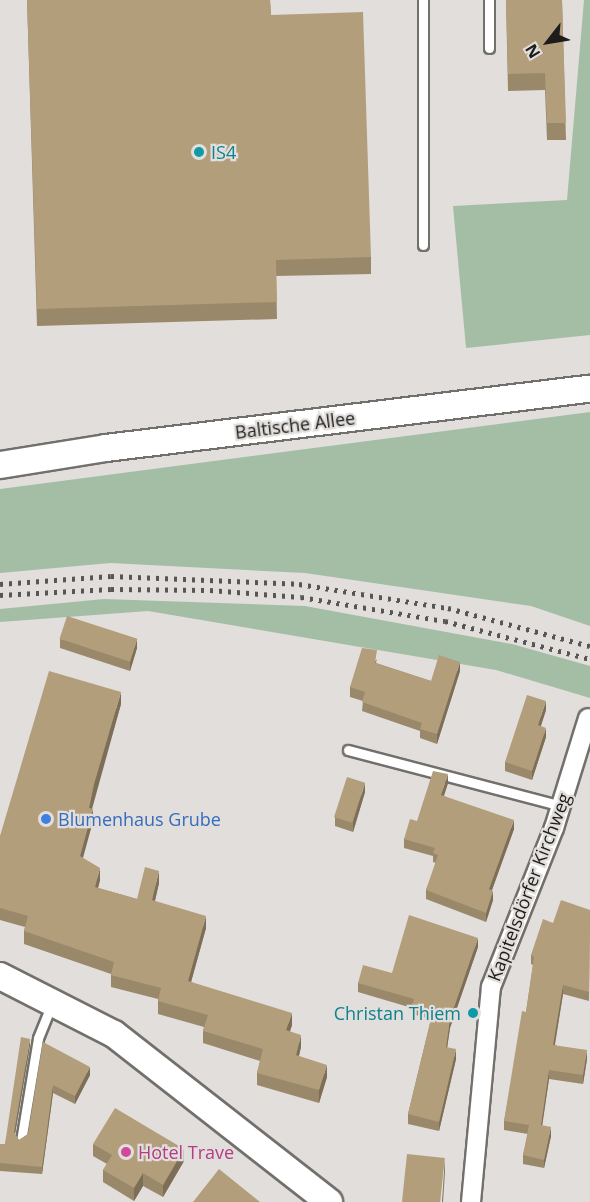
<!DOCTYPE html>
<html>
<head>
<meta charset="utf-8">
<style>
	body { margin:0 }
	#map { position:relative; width:590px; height:1202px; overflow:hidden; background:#e1dedb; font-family:"Open Sans",sans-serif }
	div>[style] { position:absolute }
	.green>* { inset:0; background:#a4bea6 }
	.roads { filter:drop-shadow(2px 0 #72706d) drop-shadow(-2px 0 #72706d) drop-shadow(0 2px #72706d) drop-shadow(0 -2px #72706d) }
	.lane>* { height:9px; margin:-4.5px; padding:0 4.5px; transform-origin:4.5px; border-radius:4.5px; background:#fff }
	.street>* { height:18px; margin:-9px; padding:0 9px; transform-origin:9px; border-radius:9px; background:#fff }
	.secondary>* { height:26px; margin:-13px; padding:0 13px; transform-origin:13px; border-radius:13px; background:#fff }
	.rail>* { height:4.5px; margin-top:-2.25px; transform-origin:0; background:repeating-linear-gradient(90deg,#575654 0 3px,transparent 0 9px) }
	.wall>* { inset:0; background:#9a886b }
	.shaded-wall>* { inset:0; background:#7d6f57 }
	.building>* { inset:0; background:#b39e7c; transform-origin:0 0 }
	.dots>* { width:16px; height:16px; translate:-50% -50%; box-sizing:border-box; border:3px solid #e1dedb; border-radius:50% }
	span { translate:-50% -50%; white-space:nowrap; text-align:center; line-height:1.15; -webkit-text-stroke:4.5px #e1dedb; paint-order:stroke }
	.culture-label { font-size:18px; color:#0d838f }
	.left { translate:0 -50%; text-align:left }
	.right { translate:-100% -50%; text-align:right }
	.street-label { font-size:18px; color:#1d1c1b }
	.shop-label { font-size:18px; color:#366cbe }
	.hotel-label { font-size:18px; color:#b23c85 }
	.north { position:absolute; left:518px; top:12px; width:60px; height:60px; -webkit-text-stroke:4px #e1dedb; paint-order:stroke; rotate:239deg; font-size:16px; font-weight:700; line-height:24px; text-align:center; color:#1d1c1b }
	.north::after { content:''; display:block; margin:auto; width:21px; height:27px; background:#1d1c1b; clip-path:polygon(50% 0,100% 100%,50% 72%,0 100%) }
</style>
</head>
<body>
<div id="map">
	<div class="green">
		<div style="clip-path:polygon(584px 0,590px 0,590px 335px,466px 348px,453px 206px,567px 200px)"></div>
		<div style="clip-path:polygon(590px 412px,590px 626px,531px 606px,305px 573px,110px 563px,0 573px,0 489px)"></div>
		<div style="clip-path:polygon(104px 599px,305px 606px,512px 644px,590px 666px,590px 698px,496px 670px,148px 611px,0 622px,0 609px)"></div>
	</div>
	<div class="roads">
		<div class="lane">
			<div style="left:489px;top:0;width:48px;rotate:90deg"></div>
			<div style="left:423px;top:245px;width:245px;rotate:-90deg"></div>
			<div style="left:348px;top:750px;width:220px;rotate:14.7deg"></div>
			<div style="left:21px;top:1141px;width:104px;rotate:-80.6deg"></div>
			<div style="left:38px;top:1038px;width:37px;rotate:-68deg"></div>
		</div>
		<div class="street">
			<div style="left:471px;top:1202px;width:216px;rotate:-84.7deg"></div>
			<div style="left:491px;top:987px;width:171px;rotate:-68.4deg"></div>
			<div style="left:554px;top:828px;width:115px;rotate:-72.8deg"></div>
		</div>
		<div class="secondary">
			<div style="left:0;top:465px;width:107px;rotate:-9.1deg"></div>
			<div style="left:106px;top:448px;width:488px;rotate:-7deg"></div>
			<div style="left:0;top:976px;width:128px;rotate:27deg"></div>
			<div style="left:114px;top:1034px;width:273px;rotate:38deg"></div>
		</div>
	</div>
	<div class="rail">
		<div style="left:0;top:584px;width:111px;rotate:-4.1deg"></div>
		<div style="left:111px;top:576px;width:188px;rotate:2.4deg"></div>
		<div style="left:299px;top:584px;width:151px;rotate:9.2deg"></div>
		<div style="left:448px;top:608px;width:147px;rotate:15deg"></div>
		<div style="left:0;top:595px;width:111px;rotate:-3.1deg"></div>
		<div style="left:111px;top:589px;width:99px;rotate:0.6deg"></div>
		<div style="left:210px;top:590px;width:91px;rotate:4.4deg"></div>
		<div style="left:301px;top:597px;width:146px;rotate:9.5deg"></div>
		<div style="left:445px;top:621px;width:150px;rotate:14.7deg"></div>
	</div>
	<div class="wall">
		<div style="clip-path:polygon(27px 0,270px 0,271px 15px,371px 257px,371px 274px,276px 276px,277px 319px,37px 326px)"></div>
		<div style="clip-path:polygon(506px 0,562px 0,566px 140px,547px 140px,545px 90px,508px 91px)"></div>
		<div style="clip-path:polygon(60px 639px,137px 648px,130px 671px,60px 648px)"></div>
		<div style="clip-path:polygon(377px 659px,376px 663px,431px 681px,460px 671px,437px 744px,420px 738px,420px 731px,362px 711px,363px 701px,350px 697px,350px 687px)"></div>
		<div style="clip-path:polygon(121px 704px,91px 808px,93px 821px,82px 858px,100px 880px,98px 888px,137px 899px,159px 883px,155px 901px,206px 928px,191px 982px,292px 1025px,290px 1031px,301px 1047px,299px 1056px,327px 1077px,319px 1103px,257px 1085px,257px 1073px,260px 1061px,203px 1043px,203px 1031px,204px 1027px,158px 1014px,158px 999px,111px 987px,111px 974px,24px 944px,24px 931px,25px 927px,0 920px,0 836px)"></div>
		<div style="clip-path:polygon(546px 710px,541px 726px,546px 737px,532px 780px,505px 771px,505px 762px)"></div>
		<div style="clip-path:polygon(448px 783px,444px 796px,514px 829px,492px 890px,493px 900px,486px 922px,426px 899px,426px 890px,436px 863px,433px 862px,433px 856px,404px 848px,404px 839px)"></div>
		<div style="clip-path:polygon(365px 792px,353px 832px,335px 826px,335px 817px)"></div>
		<div style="clip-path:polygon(590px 910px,589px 1001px,563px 994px,555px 1045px,587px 1059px,583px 1084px,549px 1079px,542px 1125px,551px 1136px,544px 1168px,523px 1164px,523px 1155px,528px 1134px,504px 1130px,504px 1121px,526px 1012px,533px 965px,531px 964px,531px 955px,553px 923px)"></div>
		<div style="clip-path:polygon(478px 947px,450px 1028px,447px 1047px,456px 1059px,439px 1131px,408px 1124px,408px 1114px,431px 1019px,412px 1014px,412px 1008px,358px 992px,358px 983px)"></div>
		<div style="clip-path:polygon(43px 1042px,90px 1075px,75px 1104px,53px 1093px,42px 1174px,0 1171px,0 1144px,5px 1144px,30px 1046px,15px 1134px,19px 1140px,28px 1134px)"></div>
		<div style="clip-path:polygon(93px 1144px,184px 1161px,163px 1197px,143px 1186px,134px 1201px,103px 1182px,103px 1170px,107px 1164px,93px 1156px)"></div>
	</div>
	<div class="shaded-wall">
		<div style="clip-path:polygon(137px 639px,137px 648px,130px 671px,130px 662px)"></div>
		<div style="clip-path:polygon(460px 662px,460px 671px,437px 744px,437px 734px)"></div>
		<div style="clip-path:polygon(121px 692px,121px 704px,89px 820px,89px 808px,94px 784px)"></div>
		<div style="clip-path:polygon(546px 701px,546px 710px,538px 734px,538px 725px)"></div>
		<div style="clip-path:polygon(546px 728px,546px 737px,532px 780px,532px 771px)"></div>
		<div style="clip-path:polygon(448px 774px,448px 783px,441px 804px,441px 795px)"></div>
		<div style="clip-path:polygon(365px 783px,365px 792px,353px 832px,353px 822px)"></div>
		<div style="clip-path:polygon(93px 809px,93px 821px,80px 869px,80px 856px)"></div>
		<div style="clip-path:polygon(514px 820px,514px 829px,489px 898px,489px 889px)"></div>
		<div style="clip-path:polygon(100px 868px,100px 880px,95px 900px,95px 887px)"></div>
		<div style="clip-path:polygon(159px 871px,159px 883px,152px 913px,152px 900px)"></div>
		<div style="clip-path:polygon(493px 891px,493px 900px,486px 922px,486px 913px)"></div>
		<div style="clip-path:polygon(206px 916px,206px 928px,188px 993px,188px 981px)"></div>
		<div style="clip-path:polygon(478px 938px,478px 947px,450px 1028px,446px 1056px,446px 1047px,450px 1019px)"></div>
		<div style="clip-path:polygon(563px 985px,563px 994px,553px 1054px,553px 1045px)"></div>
		<div style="clip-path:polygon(292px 1013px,292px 1025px,286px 1043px,286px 1030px)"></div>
		<div style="clip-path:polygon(301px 1035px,301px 1047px,296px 1067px,296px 1055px)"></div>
		<div style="clip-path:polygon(30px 1039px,30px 1046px,14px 1140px,14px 1132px)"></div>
		<div style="clip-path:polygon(456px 1049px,456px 1059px,439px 1131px,439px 1122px)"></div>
		<div style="clip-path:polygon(587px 1050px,587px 1059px,583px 1084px,583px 1075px)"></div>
		<div style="clip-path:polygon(327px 1065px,327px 1077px,319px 1103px,319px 1090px)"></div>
		<div style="clip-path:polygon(90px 1067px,90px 1075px,75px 1104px,75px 1096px)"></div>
		<div style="clip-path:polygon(549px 1070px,549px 1079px,541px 1134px,541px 1125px)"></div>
		<div style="clip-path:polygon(53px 1085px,53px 1093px,42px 1174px,42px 1167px)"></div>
		<div style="clip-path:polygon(551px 1127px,551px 1136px,544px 1168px,544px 1160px)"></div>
		<div style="clip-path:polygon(184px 1149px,184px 1161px,163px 1197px,163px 1185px)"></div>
		<div style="clip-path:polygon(445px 1158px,445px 1171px,443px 1202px,442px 1202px)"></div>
		<div style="clip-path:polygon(143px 1173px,143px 1186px,134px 1201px,134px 1188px)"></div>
	</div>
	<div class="building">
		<div style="clip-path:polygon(27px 0,270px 0,271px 15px,363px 12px,371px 257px,276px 260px,277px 302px,37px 309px)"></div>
		<div style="clip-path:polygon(506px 0,562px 0,566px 123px,547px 123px,545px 73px,508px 74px)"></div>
		<div style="left:67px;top:616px;width:74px;height:24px;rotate:18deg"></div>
		<div style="clip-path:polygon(362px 648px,377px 650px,375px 663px,431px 681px,439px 655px,460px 662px,437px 734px,420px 729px,422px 723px,362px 702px,365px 692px,350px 687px)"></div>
		<div style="clip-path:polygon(49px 671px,121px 692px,94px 784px,89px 808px,93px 809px,80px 856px,100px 868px,95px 887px,137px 899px,145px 867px,159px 871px,152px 900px,206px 916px,188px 981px,292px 1013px,286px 1030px,301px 1035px,296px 1055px,327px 1065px,319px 1090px,257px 1073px,263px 1049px,203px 1031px,208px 1015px,158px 1001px,161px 988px,111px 975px,114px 962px,24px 931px,28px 916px,0 908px,0 836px)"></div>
		<div style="clip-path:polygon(527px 695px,546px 701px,538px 725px,546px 728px,532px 771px,505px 762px)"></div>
		<div style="clip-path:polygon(433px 771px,448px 774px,441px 795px,514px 820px,489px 889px,493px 891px,486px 913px,426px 890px,438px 855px,433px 853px,435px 848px,404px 839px,410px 819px,417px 821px)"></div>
		<div style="left:347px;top:777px;width:19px;height:42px;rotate:18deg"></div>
		<div style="clip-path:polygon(561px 900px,590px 910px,589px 992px,563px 985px,553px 1045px,587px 1050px,583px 1075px,549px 1070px,541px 1125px,551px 1127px,544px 1160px,523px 1155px,529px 1125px,504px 1121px,522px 1011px,526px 1012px,534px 957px,531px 955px,543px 919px,553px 923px)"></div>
		<div style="clip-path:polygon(409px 915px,478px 938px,450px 1019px,446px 1047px,456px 1049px,439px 1122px,408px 1114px,433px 1011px,412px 1005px,414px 999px,358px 983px,363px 965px,392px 973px)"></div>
		<div style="clip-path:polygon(21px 1037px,30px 1039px,14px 1132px,19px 1140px,28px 1134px,43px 1042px,90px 1067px,75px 1096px,53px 1085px,42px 1167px,0 1163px,0 1144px,5px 1144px)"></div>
		<div style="clip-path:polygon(115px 1108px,184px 1149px,163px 1185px,143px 1173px,134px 1188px,103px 1170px,112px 1155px,93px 1144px)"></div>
		<div style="left:407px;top:1154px;width:38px;height:48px;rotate:6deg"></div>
		<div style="clip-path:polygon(219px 1169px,260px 1202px,193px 1202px)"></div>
	</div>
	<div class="dots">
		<div style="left:199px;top:152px;background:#0f9aa8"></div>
		<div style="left:46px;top:819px;background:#3f7fe0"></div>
		<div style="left:473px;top:1013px;background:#0f9aa8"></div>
		<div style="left:126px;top:1152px;background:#d1479c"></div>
	</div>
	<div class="culture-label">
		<span class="left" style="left:211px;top:152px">IS4</span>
		<span class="right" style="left:461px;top:1013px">Christan Thiem</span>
	</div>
	<div class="street-label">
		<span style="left:295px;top:425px;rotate:-7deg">Baltische Allee</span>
		<span style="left:529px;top:887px;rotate:-69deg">Kapitelsdörfer Kirchweg</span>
	</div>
	<div class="shop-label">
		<span class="left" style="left:58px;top:819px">Blumenhaus Grube</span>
	</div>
	<div class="hotel-label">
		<span class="left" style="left:138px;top:1152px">Hotel Trave</span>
	</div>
	<div class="north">N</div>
</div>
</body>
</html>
